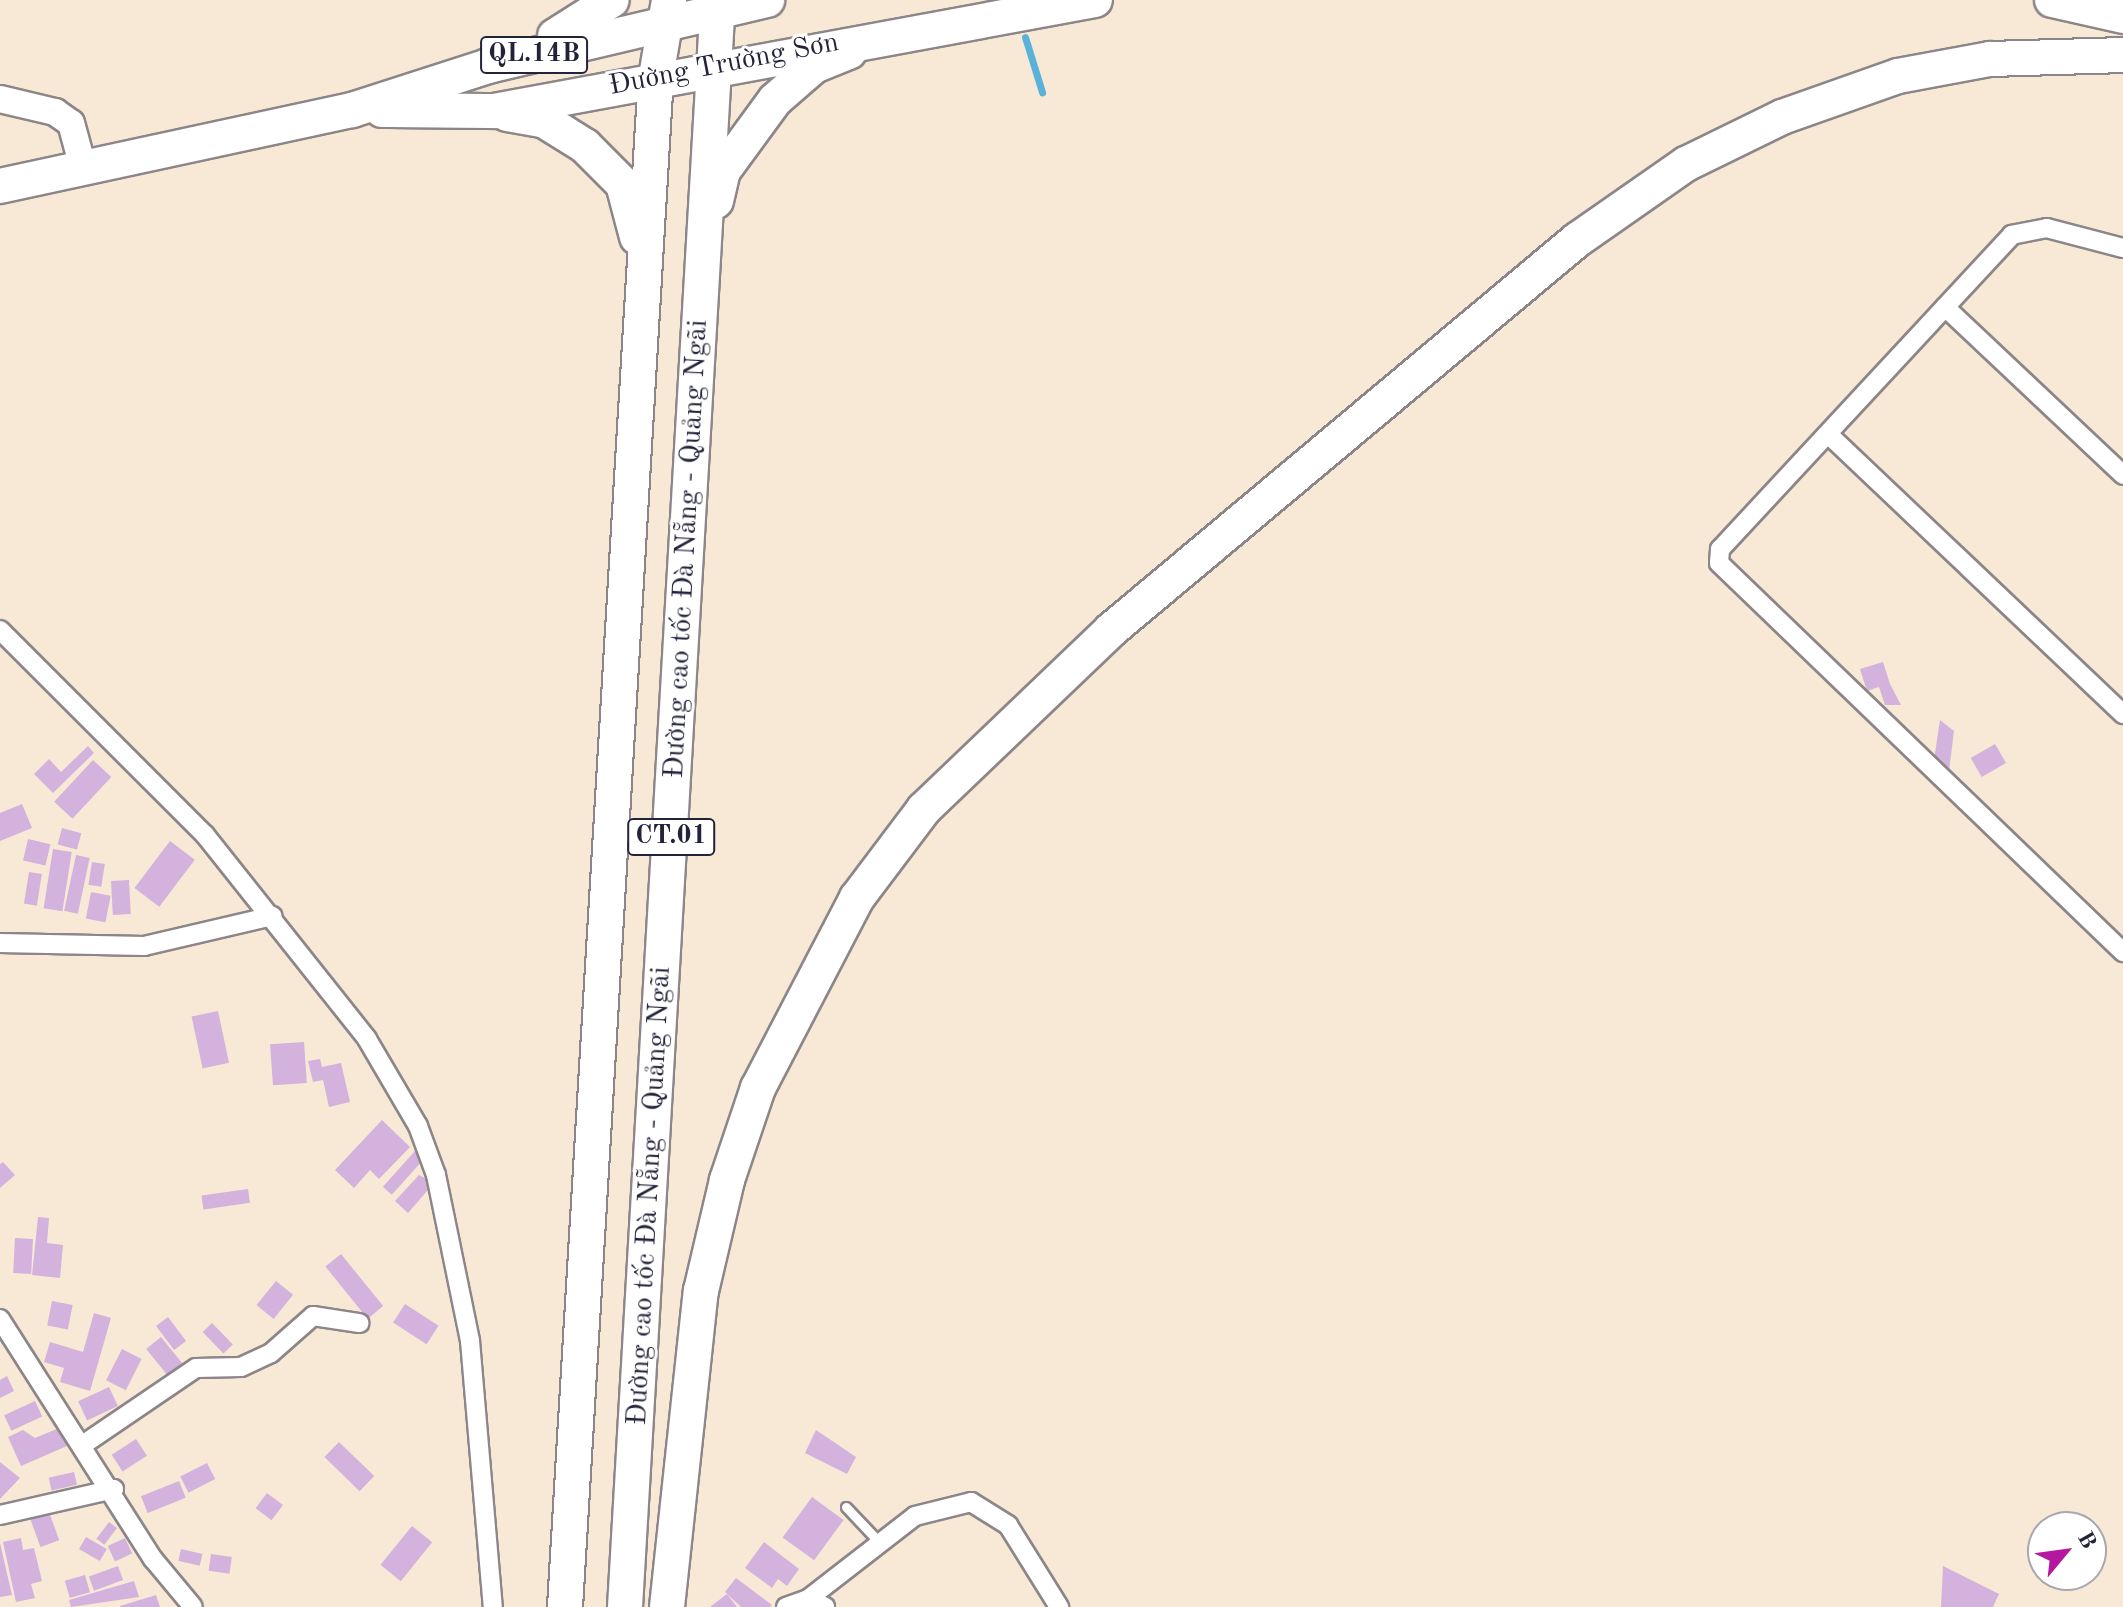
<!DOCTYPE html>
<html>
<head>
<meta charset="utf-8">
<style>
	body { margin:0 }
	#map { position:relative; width:2123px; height:1607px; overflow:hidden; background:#f8e9d6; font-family:"Old Standard TT",serif }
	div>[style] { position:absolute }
	.stream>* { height:7px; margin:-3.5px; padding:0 3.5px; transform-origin:3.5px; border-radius:3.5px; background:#5bb2d8 }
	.building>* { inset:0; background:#d3b2dd; transform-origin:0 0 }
	.roads { filter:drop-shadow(2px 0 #8d8688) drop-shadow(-2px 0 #8d8688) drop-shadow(0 2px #8d8688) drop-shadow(0 -2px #8d8688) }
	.lane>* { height:9px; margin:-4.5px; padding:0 4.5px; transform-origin:4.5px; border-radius:4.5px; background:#fff }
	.street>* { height:18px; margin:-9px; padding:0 9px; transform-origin:9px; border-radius:9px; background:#fff }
	.secondary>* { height:26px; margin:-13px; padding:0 13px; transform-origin:13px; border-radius:13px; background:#fff }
	.highway>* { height:34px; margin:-17px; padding:0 17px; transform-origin:17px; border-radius:17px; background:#fff }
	span { translate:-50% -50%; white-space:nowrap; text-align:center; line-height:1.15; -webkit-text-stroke:6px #fff; paint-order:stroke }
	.shield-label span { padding:2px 6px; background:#fff; border:2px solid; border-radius:6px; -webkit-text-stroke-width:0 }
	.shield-label { font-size:26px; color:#22223b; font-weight:700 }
	.street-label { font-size:28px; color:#22223b }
	.north { position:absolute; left:2027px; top:1511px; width:80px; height:80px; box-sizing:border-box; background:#fff; border:2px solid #a7a7b1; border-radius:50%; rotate:61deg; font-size:22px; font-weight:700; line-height:32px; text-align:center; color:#22223b }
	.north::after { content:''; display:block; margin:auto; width:28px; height:36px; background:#b5179e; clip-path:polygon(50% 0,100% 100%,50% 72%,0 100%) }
</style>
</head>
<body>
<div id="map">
	<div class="stream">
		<div style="left:1025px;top:37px;width:58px;rotate:72.8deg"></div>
	</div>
	<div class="building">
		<div style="clip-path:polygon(1883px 662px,1890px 684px,1901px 705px,1885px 705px,1879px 687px,1867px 691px,1860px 669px)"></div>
		<div style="clip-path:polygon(1940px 720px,1954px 731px,1949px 771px,1934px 760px)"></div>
		<div style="left:1995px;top:744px;width:22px;height:28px;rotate:60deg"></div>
		<div style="clip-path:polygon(88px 746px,94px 753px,53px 793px,34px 774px,49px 759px,61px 772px)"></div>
		<div style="left:93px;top:760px;width:25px;height:57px;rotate:43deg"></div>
		<div style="clip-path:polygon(22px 804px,32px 828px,0 841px,0 813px)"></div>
		<div style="left:62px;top:828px;width:20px;height:17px;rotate:15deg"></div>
		<div style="left:28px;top:839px;width:23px;height:22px;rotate:13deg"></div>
		<div style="left:170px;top:841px;width:31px;height:59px;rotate:37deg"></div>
		<div style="left:53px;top:849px;width:19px;height:60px;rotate:9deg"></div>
		<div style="left:76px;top:855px;width:14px;height:57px;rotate:12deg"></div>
		<div style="left:92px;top:862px;width:13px;height:23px;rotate:9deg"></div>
		<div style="left:29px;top:872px;width:13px;height:32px;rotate:9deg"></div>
		<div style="left:129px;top:880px;width:34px;height:18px;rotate:87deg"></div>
		<div style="left:91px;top:892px;width:20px;height:27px;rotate:11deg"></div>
		<div style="left:218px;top:1011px;width:53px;height:27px;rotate:78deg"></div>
		<div style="left:304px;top:1042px;width:41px;height:34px;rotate:86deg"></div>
		<div style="clip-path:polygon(320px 1059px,322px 1067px,341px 1063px,350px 1102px,329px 1107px,323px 1080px,313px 1082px,308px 1061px)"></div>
		<div style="clip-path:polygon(382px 1120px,410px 1147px,379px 1179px,370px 1170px,354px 1188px,335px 1170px)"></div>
		<div style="left:415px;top:1151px;width:12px;height:48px;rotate:42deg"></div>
		<div style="clip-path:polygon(3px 1162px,15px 1175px,0 1188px,0 1164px)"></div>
		<div style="clip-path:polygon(419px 1175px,434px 1183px,408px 1213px,395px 1201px)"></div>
		<div style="left:248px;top:1189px;width:14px;height:47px;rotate:82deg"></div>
		<div style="clip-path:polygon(38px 1217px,49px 1218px,47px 1243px,63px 1245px,60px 1278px,32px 1275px)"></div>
		<div style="left:15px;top:1238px;width:18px;height:35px;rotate:3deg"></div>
		<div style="left:341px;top:1254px;width:67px;height:20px;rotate:51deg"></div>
		<div style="left:276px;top:1281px;width:22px;height:31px;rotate:39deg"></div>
		<div style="left:52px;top:1301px;width:21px;height:25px;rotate:11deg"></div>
		<div style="left:405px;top:1304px;width:40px;height:22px;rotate:33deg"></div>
		<div style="clip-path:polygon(94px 1313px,111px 1318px,90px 1391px,60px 1382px,64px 1368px,44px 1362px,50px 1342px,83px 1352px)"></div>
		<div style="left:168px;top:1317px;width:30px;height:15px;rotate:53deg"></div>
		<div style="left:212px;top:1323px;width:30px;height:13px;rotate:46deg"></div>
		<div style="left:161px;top:1337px;width:36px;height:19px;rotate:51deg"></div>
		<div style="left:122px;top:1349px;width:22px;height:35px;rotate:27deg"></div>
		<div style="clip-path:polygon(7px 1376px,14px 1391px,0 1398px,0 1380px)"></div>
		<div style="left:109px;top:1387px;width:21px;height:34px;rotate:65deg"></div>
		<div style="left:35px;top:1401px;width:17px;height:34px;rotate:65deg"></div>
		<div style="clip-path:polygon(59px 1428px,67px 1446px,21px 1466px,8px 1437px,23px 1430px,35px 1438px)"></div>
		<div style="clip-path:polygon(816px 1430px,856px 1457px,847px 1474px,805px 1453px)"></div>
		<div style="left:136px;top:1439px;width:20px;height:29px;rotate:57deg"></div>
		<div style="left:339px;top:1442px;width:49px;height:21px;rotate:44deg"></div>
		<div style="clip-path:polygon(0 1462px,20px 1478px,0 1499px)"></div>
		<div style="left:207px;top:1463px;width:18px;height:30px;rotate:63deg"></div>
		<div style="left:74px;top:1472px;width:13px;height:26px;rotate:77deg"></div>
		<div style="left:179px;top:1481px;width:18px;height:41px;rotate:68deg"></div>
		<div style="left:267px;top:1493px;width:20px;height:19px;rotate:37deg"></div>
		<div style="left:812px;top:1497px;width:39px;height:50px;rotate:36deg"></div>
		<div style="left:49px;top:1512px;width:30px;height:20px;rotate:70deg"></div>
		<div style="left:109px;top:1522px;width:10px;height:21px;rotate:37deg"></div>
		<div style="left:412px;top:1526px;width:26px;height:50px;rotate:39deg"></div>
		<div style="left:86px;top:1537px;width:24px;height:14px;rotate:30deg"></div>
		<div style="clip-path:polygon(21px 1538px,23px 1550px,34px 1548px,42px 1581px,31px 1584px,35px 1598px,16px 1602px,3px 1542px)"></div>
		<div style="left:125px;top:1538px;width:17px;height:19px;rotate:65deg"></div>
		<div style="clip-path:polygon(764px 1542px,799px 1569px,787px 1586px,778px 1579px,772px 1588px,745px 1568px)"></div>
		<div style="clip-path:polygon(0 1543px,12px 1595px,0 1597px)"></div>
		<div style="left:181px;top:1549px;width:22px;height:12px;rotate:13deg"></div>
		<div style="left:211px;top:1554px;width:21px;height:17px;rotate:8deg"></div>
		<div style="left:118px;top:1566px;width:15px;height:31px;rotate:70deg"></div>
		<div style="clip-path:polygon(1943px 1566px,1999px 1594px,1993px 1607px,1941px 1607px)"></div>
		<div style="left:85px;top:1575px;width:18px;height:21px;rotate:74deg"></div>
		<div style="clip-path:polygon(736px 1578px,772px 1605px,770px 1607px,741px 1607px,725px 1592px)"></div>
		<div style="clip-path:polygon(134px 1581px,139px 1597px,71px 1607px,69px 1600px)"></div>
		<div style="clip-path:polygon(727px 1594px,737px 1607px,710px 1607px)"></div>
		<div style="clip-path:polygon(156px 1595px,160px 1607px,120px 1607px,120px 1606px)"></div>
	</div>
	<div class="roads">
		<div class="lane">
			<div style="left:846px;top:1507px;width:47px;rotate:46.7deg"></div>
		</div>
		<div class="street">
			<div style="left:2123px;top:248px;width:79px;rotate:-165.3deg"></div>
			<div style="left:2047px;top:228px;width:36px;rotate:169deg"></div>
			<div style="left:2012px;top:235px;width:429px;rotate:132.9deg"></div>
			<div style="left:1720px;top:549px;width:14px;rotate:94deg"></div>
			<div style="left:1719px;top:563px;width:561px;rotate:43.92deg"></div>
			<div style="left:1945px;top:307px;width:245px;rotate:43.3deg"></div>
			<div style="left:1828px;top:434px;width:407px;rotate:43.5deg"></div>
			<div style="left:0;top:630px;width:290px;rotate:45deg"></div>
			<div style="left:205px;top:835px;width:260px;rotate:51.5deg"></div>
			<div style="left:367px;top:1039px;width:101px;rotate:59.6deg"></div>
			<div style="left:418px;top:1126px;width:52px;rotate:69.8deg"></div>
			<div style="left:436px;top:1175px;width:169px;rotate:78.4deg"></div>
			<div style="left:470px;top:1341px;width:267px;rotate:85.1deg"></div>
			<div style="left:0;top:943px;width:144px;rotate:1.2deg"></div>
			<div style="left:144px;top:946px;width:132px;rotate:-13.1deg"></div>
			<div style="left:0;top:1319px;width:285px;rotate:57.5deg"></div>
			<div style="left:153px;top:1559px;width:62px;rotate:50.2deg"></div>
			<div style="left:84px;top:1444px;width:135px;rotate:-34.2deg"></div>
			<div style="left:196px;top:1368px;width:45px;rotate:-1.3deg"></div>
			<div style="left:241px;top:1367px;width:33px;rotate:-25deg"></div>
			<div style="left:271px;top:1353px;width:56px;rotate:-41.4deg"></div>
			<div style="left:313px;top:1316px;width:47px;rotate:8.7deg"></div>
			<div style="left:0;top:1515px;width:117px;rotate:-12.8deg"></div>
			<div style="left:808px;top:1599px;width:135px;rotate:-37.8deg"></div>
			<div style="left:915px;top:1516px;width:58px;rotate:-14deg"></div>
			<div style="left:971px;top:1502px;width:44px;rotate:31.9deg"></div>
			<div style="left:1008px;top:1525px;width:97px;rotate:58.1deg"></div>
			<div style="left:786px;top:1607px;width:23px;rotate:-20deg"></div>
			<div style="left:808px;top:1599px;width:19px;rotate:25deg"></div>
		</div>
		<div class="secondary">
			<div style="left:0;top:99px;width:57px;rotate:13.3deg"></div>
			<div style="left:55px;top:112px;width:19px;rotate:35deg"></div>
			<div style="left:71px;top:123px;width:50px;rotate:74.8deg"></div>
		</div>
		<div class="highway">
			<div style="left:2052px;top:0;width:73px;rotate:12.7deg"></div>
			<div style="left:555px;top:36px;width:67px;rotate:-32.3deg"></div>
			<div style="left:382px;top:110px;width:112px;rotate:0.5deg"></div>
			<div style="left:494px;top:111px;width:611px;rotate:-10.46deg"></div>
			<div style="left:507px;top:114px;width:39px;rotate:10deg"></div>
			<div style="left:545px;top:121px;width:47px;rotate:32deg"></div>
			<div style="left:585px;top:146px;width:54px;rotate:45deg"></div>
			<div style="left:623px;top:184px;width:55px;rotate:75.2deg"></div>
			<div style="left:0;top:186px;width:360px;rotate:-12.2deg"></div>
			<div style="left:352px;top:110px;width:143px;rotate:-17.9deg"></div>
			<div style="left:488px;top:66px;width:287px;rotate:-13.3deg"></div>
			<div style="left:716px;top:201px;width:31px;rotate:-77deg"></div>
			<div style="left:723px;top:171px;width:88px;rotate:-53.8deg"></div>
			<div style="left:775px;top:100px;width:52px;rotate:-41.1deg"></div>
			<div style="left:814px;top:66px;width:38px;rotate:-22deg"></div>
			<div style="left:565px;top:1607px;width:1533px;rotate:-86.6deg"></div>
			<div style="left:656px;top:77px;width:78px;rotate:-80.4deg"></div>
			<div style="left:625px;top:1607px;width:1610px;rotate:-86.69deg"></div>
			<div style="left:667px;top:1607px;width:318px;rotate:-83.9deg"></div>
			<div style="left:701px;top:1291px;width:114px;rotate:-76.8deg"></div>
			<div style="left:727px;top:1180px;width:97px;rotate:-71.4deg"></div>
			<div style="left:758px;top:1088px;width:214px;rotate:-62.5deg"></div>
			<div style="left:857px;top:898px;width:111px;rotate:-53deg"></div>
			<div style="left:924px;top:809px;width:259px;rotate:-43.7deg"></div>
			<div style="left:1111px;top:630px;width:608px;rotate:-39.93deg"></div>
			<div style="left:1577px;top:240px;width:133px;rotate:-34.9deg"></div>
			<div style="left:1686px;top:164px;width:107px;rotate:-26.1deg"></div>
			<div style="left:1782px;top:117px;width:123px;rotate:-19.5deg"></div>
			<div style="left:1898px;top:76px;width:94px;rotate:-10.5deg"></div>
			<div style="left:1990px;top:59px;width:133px;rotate:-1.7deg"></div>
		</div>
	</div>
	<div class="shield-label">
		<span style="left:534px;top:55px">QL.14B</span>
		<span style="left:671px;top:837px">CT.01</span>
	</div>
	<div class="street-label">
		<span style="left:724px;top:65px;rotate:-11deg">Đường Trường Sơn</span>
		<span style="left:687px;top:549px;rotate:-87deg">Đường cao tốc Đà Nẵng - Quảng Ngãi</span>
		<span style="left:650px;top:1196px;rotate:-87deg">Đường cao tốc Đà Nẵng - Quảng Ngãi</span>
	</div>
	<div class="north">B</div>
</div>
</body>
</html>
